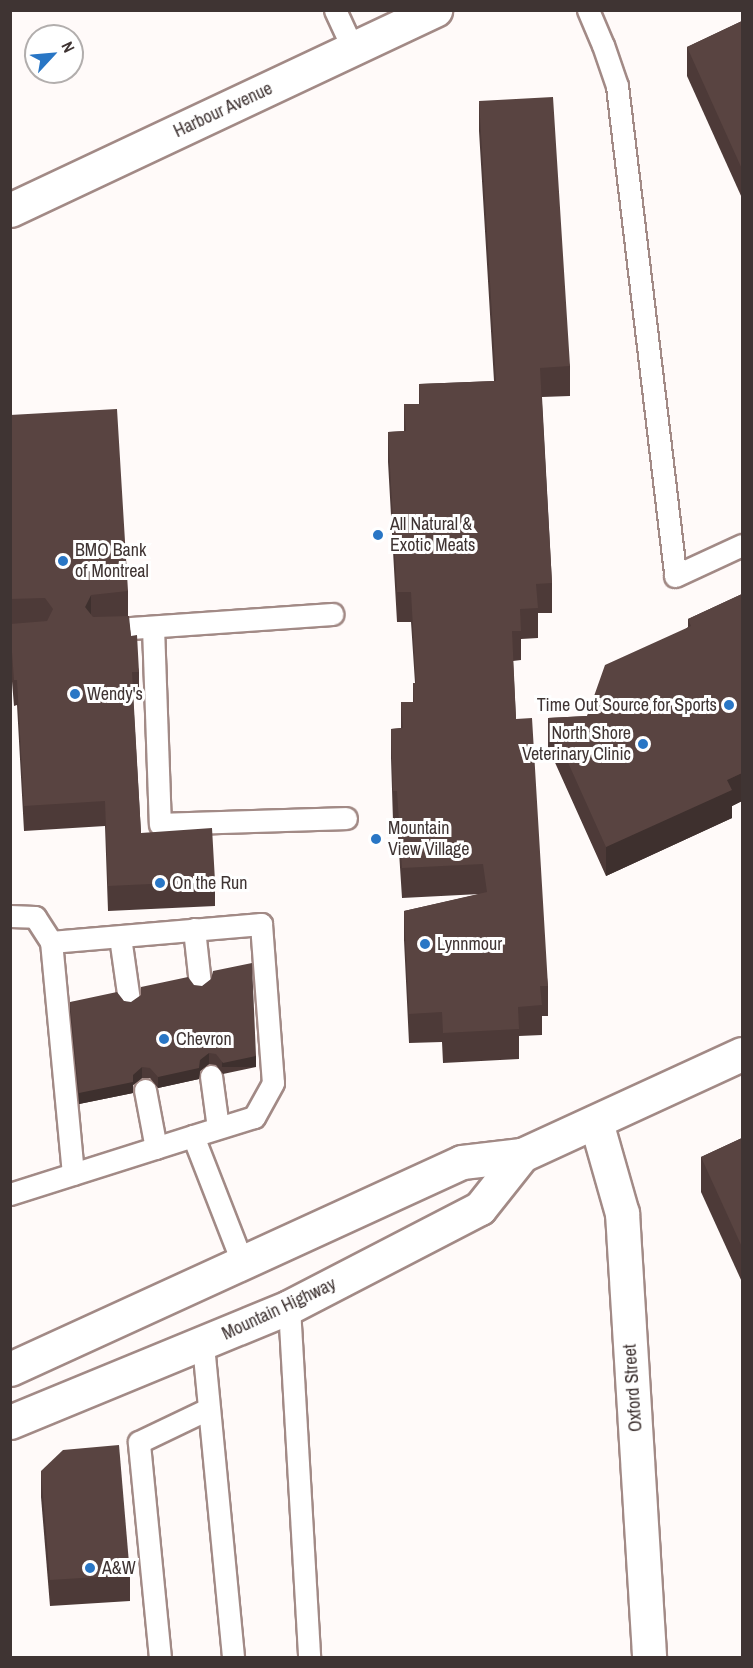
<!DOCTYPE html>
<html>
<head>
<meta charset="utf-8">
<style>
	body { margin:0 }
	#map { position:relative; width:753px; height:1668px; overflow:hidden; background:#fffaf9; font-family:"Archivo Narrow",sans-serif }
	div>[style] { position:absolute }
	.roads { filter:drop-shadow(2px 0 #a28a86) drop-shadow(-2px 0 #a28a86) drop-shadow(0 2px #a28a86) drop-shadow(0 -2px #a28a86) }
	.service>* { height:21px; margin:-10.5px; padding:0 10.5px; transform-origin:10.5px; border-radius:10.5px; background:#fff }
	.minor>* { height:33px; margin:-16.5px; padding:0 16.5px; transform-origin:16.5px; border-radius:16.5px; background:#fff }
	.tertiary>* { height:33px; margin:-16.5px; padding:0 16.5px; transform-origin:16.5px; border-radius:16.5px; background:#fff }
	.wall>* { inset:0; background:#4d3a38 }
	.shaded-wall>* { inset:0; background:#3e302e; transform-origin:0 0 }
	.building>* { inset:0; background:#594441 }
	.dots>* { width:16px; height:16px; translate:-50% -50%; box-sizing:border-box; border:3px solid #fff; border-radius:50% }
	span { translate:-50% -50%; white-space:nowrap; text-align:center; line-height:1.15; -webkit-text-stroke:6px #fff; paint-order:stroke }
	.street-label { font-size:18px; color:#3f3433 }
	.poi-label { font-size:18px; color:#3f3433 }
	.left { translate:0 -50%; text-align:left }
	.right { translate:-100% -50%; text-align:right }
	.frame { position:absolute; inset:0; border:12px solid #3f3433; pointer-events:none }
	.north { position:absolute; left:24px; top:24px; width:60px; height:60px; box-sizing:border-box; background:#fff; border:2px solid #b2aead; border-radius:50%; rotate:64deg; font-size:16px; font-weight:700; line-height:24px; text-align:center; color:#3f3433 }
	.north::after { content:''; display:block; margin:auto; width:21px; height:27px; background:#2976c5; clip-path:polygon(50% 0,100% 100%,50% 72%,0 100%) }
</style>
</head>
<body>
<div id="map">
	<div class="roads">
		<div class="service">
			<div style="left:335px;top:10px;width:43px;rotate:65.2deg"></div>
			<div style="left:588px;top:10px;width:38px;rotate:67deg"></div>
			<div style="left:603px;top:45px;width:43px;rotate:71.1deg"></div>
			<div style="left:617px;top:86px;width:493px;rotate:83.2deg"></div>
			<div style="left:675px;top:576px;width:74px;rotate:-24.8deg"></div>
			<div style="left:153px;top:627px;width:197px;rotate:88deg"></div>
			<div style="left:160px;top:824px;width:186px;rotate:-1.8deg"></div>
			<div style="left:102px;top:630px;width:231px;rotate:-4deg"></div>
			<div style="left:10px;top:916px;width:25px;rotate:2deg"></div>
			<div style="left:35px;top:917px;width:30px;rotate:57deg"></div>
			<div style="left:194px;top:929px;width:55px;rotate:83.8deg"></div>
			<div style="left:120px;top:937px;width:64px;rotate:81.9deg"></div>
			<div style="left:211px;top:1076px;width:52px;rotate:82.3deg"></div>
			<div style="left:145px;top:1090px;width:59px;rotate:79.3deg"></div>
			<div style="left:73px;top:1174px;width:233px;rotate:-95.4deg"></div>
			<div style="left:51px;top:942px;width:211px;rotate:-4.9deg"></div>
			<div style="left:261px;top:924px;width:159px;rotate:85.7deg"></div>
			<div style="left:273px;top:1083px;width:39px;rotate:119deg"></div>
			<div style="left:254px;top:1117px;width:64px;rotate:162.7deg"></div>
			<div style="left:10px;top:1194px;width:192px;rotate:-17.6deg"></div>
			<div style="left:193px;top:1136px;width:137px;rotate:68.7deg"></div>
			<div style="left:289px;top:1307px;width:352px;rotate:86.7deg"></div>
			<div style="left:203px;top:1345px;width:314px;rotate:84.5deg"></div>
			<div style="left:160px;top:1658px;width:217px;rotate:-95.6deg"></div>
			<div style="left:139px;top:1442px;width:76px;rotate:-25.6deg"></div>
		</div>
		<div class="minor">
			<div style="left:10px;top:210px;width:470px;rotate:-25.2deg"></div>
			<div style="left:596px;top:1122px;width:95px;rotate:74.1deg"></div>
			<div style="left:622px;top:1213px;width:446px;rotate:86.5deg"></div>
		</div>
		<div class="tertiary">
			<div style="left:10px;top:1369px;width:497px;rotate:-24.6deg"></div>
			<div style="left:462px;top:1162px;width:60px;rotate:-6.7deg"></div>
			<div style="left:522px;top:1155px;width:242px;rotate:-24.7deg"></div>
			<div style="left:10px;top:1422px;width:302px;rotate:-22.4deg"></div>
			<div style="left:289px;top:1307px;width:215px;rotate:-27.4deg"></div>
			<div style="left:480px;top:1208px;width:68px;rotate:-51.6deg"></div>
		</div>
	</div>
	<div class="wall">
		<div style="clip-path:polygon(742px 21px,742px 198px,687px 76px,687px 47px)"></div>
		<div style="clip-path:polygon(479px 101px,570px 366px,570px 396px,542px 397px,552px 583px,552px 613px,538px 613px,538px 638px,521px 639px,521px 660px,513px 661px,516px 719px,548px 986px,548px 1016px,542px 1016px,542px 1035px,519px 1036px,519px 1059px,443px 1063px,442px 1042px,409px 1043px,404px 940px,404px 911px,480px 894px,402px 898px,397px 821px,393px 821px,391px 758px,391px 729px,401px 728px,401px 702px,413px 702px,413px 683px,415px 683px,411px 622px,397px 622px,388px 462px,388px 432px,404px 431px,404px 404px,419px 404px,419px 384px,494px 381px,479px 131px)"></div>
		<div style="clip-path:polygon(10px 415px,128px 591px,128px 616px,131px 636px,139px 672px,139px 697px,133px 697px,141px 833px,215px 881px,215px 906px,108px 911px,105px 826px,24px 831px,17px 705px,14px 706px,10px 657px)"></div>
		<div style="clip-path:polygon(742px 594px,742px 801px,732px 806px,732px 818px,606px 876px,548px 747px,548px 718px,587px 716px,688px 627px,688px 619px)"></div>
		<div style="clip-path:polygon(124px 1001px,256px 1067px,223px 1074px,216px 1065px,209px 1064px,200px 1071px,199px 1079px,158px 1088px,150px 1078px,142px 1078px,133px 1085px,133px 1093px,79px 1104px,70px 1012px,70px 1002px)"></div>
		<div style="clip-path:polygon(742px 1138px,742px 1282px,701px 1192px,701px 1157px)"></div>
		<div style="clip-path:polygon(41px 1471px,130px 1575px,130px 1601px,50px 1606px,41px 1497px)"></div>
	</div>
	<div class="shaded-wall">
		<div style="clip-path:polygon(91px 595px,91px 620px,85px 607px)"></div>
		<div style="clip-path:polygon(742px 773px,742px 801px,732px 806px,732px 818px,606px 876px,606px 847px,727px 780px)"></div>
		<div style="clip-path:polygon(209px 1053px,209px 1064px,200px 1071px,199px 1079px,158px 1088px,158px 1077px)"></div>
		<div style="left:256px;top:1056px;width:11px;height:34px;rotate:90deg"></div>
		<div style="clip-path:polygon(142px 1067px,142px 1078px,133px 1085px,133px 1093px,79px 1104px,79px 1093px)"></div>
	</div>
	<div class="building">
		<div style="clip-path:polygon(742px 21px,742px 169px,687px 47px)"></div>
		<div style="clip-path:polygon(553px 97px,570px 366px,540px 368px,552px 583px,536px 584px,538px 608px,520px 609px,521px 631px,512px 631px,516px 719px,532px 718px,548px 986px,540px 986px,542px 1005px,518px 1007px,519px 1029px,443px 1033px,442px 1012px,409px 1014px,404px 911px,487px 892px,483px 864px,402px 868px,397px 791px,393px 791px,391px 729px,403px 728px,401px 702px,414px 702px,413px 683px,416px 683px,411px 592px,397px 592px,388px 432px,406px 431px,404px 404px,420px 404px,419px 384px,496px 381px,479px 101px)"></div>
		<div style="clip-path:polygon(117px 409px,128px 591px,91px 595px,85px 607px,93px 617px,129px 616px,131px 636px,137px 635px,139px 672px,132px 672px,141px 833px,212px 828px,215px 881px,108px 886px,105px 801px,24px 806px,17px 680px,14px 680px,10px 624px,47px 621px,53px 609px,45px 598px,10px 599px,10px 415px)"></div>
		<div style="clip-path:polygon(742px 594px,742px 773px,727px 780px,732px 790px,606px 847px,548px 718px,587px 716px,605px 665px,691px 626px,688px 619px)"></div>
		<div style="clip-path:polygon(252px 963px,256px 1056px,223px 1063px,216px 1054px,209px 1053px,200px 1060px,199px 1068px,158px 1077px,150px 1068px,142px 1067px,133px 1075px,133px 1082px,79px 1093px,70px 1002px,117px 992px,124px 1001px,131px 1002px,141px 995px,141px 987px,188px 977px,194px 985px,202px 986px,211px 979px,213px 971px)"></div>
		<div style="clip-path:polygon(742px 1138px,742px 1247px,701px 1157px)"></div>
		<div style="clip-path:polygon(119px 1445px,130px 1575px,50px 1580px,41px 1471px,63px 1450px)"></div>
	</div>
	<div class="dots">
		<div style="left:378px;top:535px;background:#2976c5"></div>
		<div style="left:63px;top:561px;background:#2976c5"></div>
		<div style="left:75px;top:694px;background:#2976c5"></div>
		<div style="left:729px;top:705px;background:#2976c5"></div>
		<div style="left:643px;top:744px;background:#2976c5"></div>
		<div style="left:376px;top:839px;background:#2976c5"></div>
		<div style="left:160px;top:883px;background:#2976c5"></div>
		<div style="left:425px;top:944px;background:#2976c5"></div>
		<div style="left:164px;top:1039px;background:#2976c5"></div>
		<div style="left:90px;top:1568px;background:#2976c5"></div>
	</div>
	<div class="street-label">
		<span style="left:223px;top:110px;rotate:-25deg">Harbour Avenue</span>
		<span style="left:279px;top:1309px;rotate:-25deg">Mountain Highway</span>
		<span style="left:633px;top:1388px;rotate:-94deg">Oxford Street</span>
	</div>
	<div class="poi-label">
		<span class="left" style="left:390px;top:535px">All Natural &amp;<br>Exotic Meats</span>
		<span class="left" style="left:75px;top:561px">BMO Bank<br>of Montreal</span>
		<span class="left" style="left:87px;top:694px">Wendy's</span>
		<span class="right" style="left:717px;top:705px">Time Out Source for Sports</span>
		<span class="right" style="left:631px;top:744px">North Shore<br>Veterinary Clinic</span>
		<span class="left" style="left:388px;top:839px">Mountain<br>View Village</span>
		<span class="left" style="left:172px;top:883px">On the Run</span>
		<span class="left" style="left:437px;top:944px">Lynnmour</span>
		<span class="left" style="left:176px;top:1039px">Chevron</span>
		<span class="left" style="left:102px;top:1568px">A&amp;W</span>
	</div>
	<div class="frame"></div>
	<div class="north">N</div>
</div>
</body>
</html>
